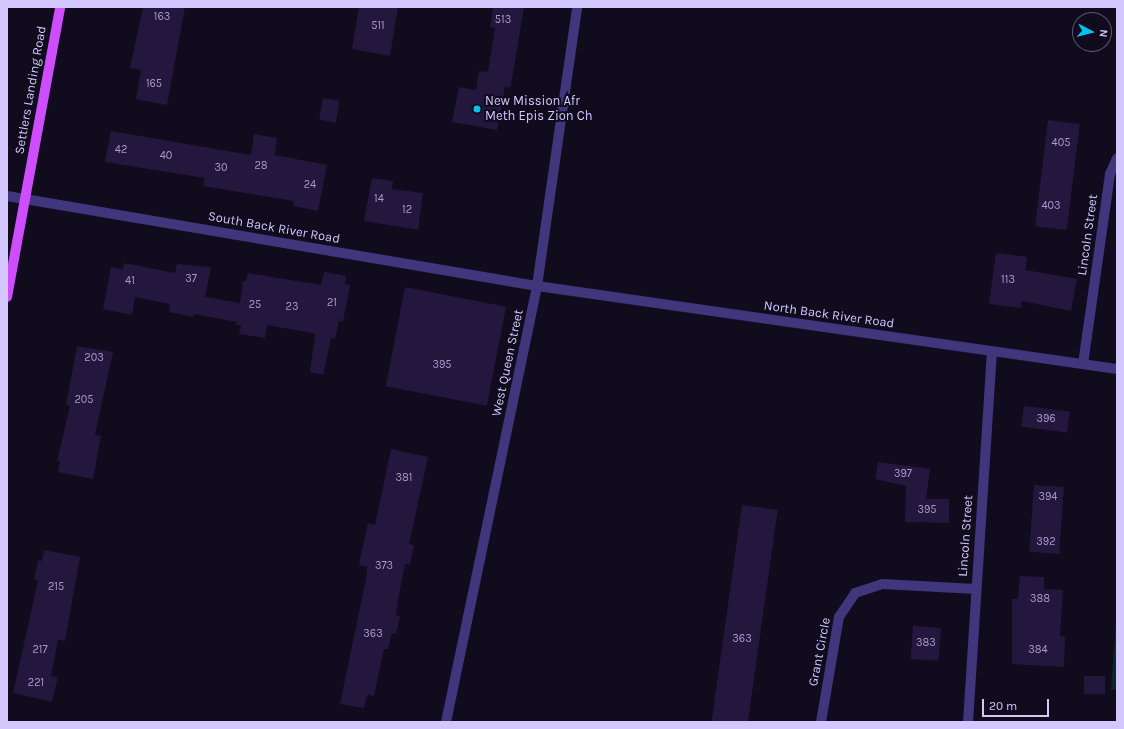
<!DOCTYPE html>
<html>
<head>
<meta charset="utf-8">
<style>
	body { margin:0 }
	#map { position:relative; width:1124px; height:729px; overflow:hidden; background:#100b1d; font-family:Karla,sans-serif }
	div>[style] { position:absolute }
	.green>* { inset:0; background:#0f2527 }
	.building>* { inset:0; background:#23173e; transform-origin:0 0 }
	.minor>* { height:10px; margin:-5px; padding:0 5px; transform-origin:5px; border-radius:5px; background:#3f367c }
	.major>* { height:10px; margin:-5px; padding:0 5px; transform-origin:5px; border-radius:5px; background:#ce4eff }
	.dots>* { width:11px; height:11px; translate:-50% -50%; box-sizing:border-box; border:2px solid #100b1d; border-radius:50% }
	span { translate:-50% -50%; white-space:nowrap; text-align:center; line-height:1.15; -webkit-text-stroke:4px #100b1d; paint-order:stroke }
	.number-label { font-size:11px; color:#a79bcf }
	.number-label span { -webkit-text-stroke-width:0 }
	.street-label { font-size:13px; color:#d3c7ff }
	.poi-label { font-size:13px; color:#d3c7ff }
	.left { translate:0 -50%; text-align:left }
	.frame { position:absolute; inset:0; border:8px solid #d3c7ff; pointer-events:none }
	.north { position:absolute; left:1072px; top:12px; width:40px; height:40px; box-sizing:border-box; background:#100b1d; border:1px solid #5e5677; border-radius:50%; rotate:97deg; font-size:11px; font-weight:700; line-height:16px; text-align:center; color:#d3c7ff }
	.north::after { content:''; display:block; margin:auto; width:14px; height:18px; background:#00c3f2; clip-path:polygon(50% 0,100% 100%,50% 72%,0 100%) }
	.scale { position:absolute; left:982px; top:699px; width:67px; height:18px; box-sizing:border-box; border:2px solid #d3c7ff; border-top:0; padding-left:5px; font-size:12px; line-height:14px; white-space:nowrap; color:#d3c7ff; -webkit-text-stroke:3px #100b1d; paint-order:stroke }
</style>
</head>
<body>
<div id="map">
	<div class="green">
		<div style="clip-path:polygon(1117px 604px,1117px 689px,1111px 690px)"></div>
	</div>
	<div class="building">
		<div style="clip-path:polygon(143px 7px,185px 7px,167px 105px,136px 99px,141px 70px,130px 68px)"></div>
		<div style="clip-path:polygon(359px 7px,398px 7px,390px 56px,352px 49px)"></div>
		<div style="clip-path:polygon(493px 7px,524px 7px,512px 79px,510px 88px,505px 87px,497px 130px,452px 122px,459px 87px,476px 90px,479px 71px,488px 72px,495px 28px,490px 27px)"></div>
		<div style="left:323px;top:98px;width:17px;height:22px;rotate:10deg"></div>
		<div style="left:1048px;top:120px;width:32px;height:107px;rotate:7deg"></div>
		<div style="clip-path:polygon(111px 131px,251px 155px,254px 134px,277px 138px,275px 155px,327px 165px,318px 211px,293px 206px,294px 201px,203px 186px,205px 178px,105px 162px)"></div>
		<div style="clip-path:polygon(372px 178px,393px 181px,392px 189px,423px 193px,418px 230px,364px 221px)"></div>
		<div style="clip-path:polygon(996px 253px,1027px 257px,1026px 270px,1077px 279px,1071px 311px,1022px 301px,1021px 308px,989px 304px)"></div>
		<div style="clip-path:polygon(124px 263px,175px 273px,177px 264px,211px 267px,205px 297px,240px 303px,243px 281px,246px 281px,248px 273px,321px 285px,324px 272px,346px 276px,345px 284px,350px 285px,343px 322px,339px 321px,335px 339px,331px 338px,323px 375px,310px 372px,315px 335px,312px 333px,267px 325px,265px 338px,239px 334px,241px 325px,236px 325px,237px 322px,194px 314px,193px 317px,169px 312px,170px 304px,135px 297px,132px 315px,103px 309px,111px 267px,123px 269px)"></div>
		<div style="left:405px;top:287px;width:103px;height:101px;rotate:11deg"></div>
		<div style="clip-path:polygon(77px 346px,113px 352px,95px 435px,101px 436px,93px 479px,58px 472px,60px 461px,57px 461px,70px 406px,66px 405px)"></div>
		<div style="left:1024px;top:406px;width:46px;height:21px;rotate:7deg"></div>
		<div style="clip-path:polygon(391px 449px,428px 457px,409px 544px,414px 545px,410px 564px,405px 564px,398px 600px,396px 615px,400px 616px,396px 634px,392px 633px,388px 649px,384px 649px,374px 696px,367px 695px,364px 708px,340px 704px,366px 579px,367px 567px,359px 565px,361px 554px,368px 523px,375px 525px)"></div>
		<div style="clip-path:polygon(878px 462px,930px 469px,926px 499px,949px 499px,949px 523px,905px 522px,906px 486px,875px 479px)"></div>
		<div style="left:1034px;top:485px;width:30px;height:67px;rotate:4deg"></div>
		<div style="left:742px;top:505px;width:36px;height:219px;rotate:8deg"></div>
		<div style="clip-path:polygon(44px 550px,80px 557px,65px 641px,58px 640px,51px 676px,58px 677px,52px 702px,13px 693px,38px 581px,34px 580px,38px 560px,42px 561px)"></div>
		<div style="clip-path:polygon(1020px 576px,1044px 577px,1044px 589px,1063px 590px,1060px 636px,1065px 637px,1064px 667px,1012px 664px,1012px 599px,1018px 599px)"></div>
		<div style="left:913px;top:626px;width:28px;height:33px;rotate:4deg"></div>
		<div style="left:1084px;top:676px;width:21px;height:18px"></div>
	</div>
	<div class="minor">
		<div style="left:7px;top:196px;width:538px;rotate:9.64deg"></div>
		<div style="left:537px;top:286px;width:586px;rotate:8.14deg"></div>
		<div style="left:1083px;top:364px;width:192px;rotate:-81.9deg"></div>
		<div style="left:1110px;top:174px;width:17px;rotate:-66deg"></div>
		<div style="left:446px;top:722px;width:445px;rotate:-78.2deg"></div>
		<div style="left:537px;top:286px;width:282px;rotate:-81.8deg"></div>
		<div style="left:821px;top:722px;width:107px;rotate:-80.3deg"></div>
		<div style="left:839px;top:617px;width:29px;rotate:-56deg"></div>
		<div style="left:855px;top:593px;width:28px;rotate:-18deg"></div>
		<div style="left:882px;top:584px;width:94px;rotate:3deg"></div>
		<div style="left:968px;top:722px;width:371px;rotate:-86.3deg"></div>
	</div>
	<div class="major">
		<div style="left:7px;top:297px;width:295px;rotate:-79.6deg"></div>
	</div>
	<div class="dots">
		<div style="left:477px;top:109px;background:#00c3f2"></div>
	</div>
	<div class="number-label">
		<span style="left:162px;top:17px">163</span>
		<span style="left:503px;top:20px">513</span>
		<span style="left:378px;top:26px">511</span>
		<span style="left:154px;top:84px">165</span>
		<span style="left:1061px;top:143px">405</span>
		<span style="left:121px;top:150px">42</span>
		<span style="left:166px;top:156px">40</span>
		<span style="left:261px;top:166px">28</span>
		<span style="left:221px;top:168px">30</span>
		<span style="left:310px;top:185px">24</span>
		<span style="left:379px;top:199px">14</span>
		<span style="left:1051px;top:206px">403</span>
		<span style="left:407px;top:210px">12</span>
		<span style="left:191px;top:279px">37</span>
		<span style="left:1008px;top:280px">113</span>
		<span style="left:130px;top:281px">41</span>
		<span style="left:332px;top:303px">21</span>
		<span style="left:255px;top:305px">25</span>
		<span style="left:292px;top:307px">23</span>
		<span style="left:94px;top:358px">203</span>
		<span style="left:442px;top:365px">395</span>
		<span style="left:84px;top:400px">205</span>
		<span style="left:1046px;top:419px">396</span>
		<span style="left:903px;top:474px">397</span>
		<span style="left:404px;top:478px">381</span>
		<span style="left:1048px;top:497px">394</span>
		<span style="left:927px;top:510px">395</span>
		<span style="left:1046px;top:542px">392</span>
		<span style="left:384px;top:566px">373</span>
		<span style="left:56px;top:587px">215</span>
		<span style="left:1040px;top:599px">388</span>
		<span style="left:373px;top:634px">363</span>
		<span style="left:742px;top:639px">363</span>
		<span style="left:926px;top:643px">383</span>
		<span style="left:40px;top:650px">217</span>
		<span style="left:1038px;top:650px">384</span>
		<span style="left:36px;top:683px">221</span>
	</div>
	<div class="street-label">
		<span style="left:31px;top:90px;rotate:-80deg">Settlers Landing Road</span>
		<span style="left:274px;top:228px;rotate:10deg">South Back River Road</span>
		<span style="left:1088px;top:235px;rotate:-82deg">Lincoln Street</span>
		<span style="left:829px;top:315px;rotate:8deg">North Back River Road</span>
		<span style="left:508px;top:363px;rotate:-78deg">West Queen Street</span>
		<span style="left:966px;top:536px;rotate:-86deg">Lincoln Street</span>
		<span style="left:820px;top:652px;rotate:-79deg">Grant Circle</span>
	</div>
	<div class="poi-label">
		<span class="left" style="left:485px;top:109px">New Mission Afr<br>Meth Epis Zion Ch</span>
	</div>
	<div class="frame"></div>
	<div class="north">N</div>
	<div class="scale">20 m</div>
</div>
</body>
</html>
